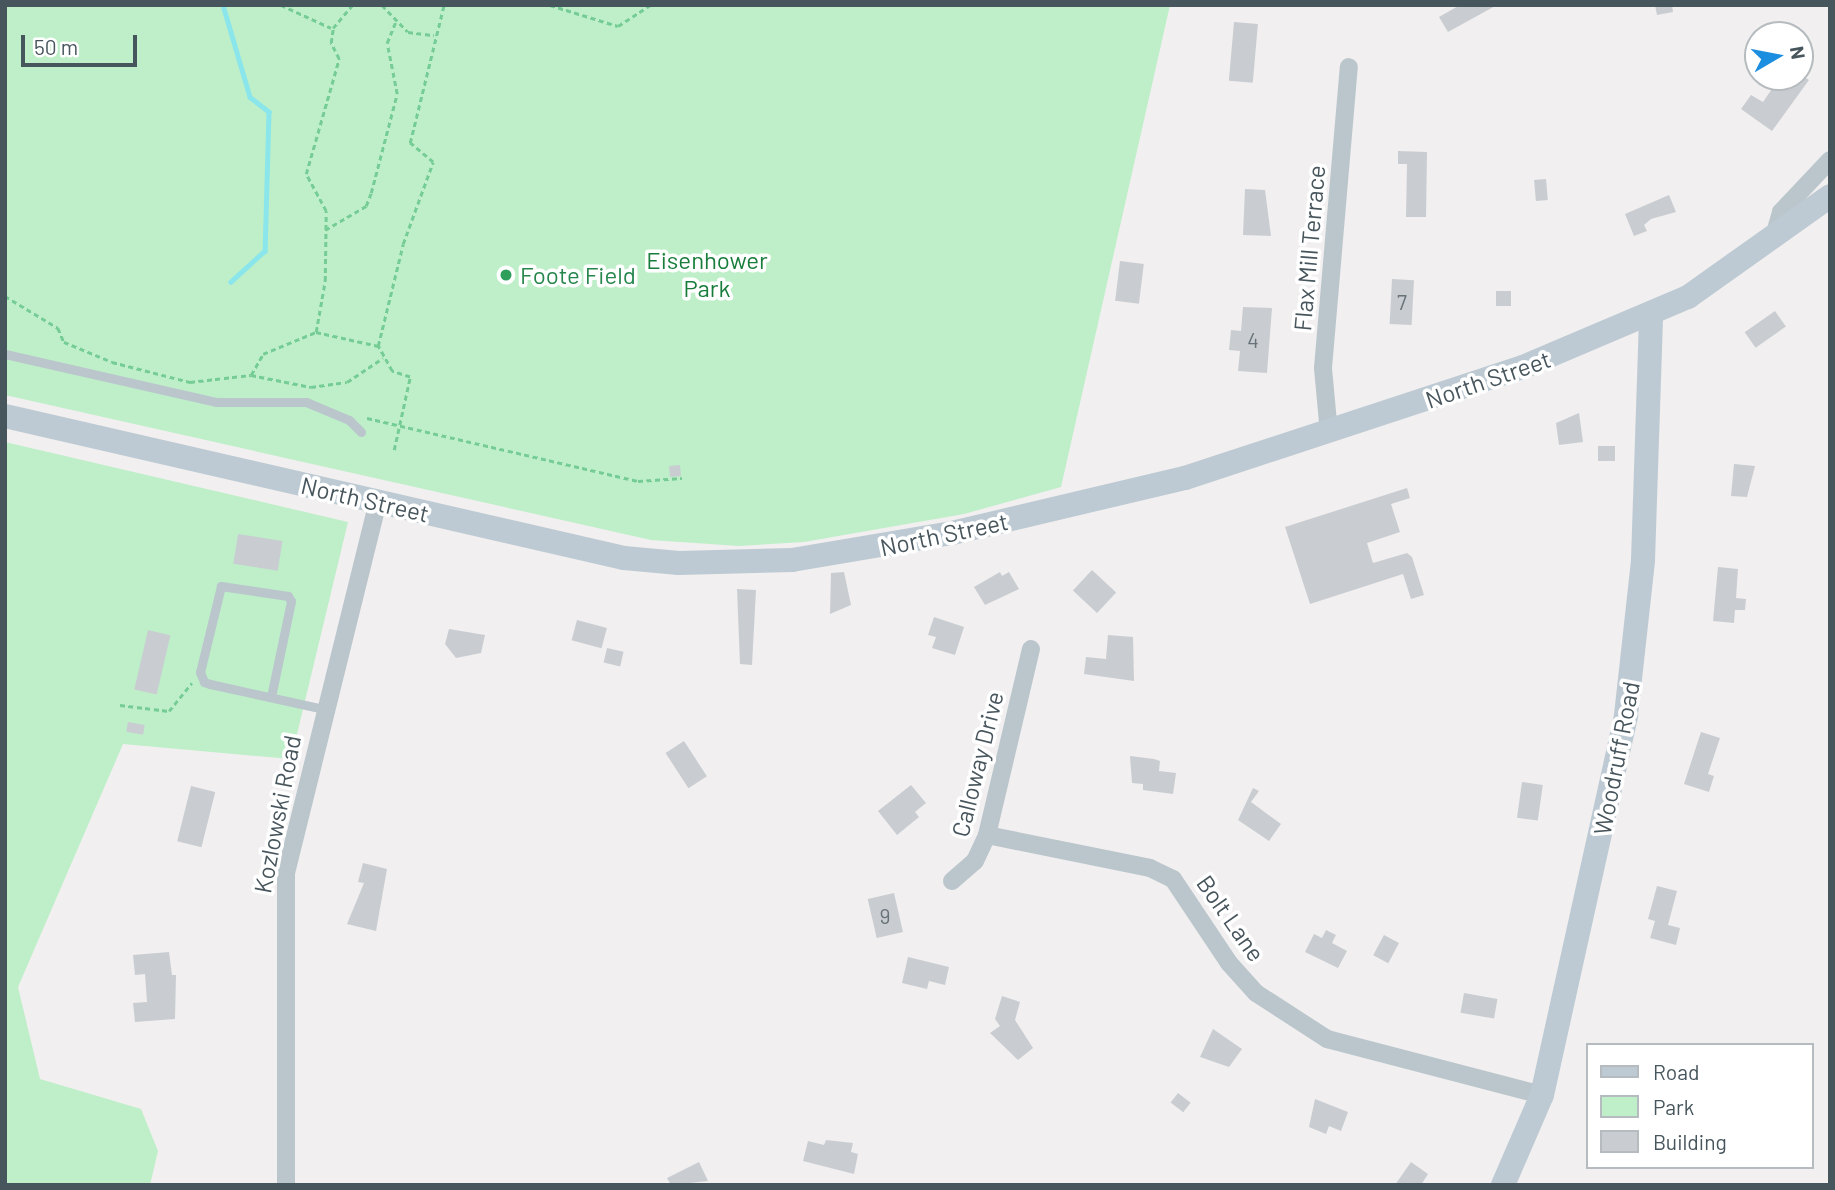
<!DOCTYPE html>
<html>
<head>
<meta charset="utf-8">
<style>
	body { margin:0 }
	#map { position:relative; width:1835px; height:1190px; overflow:hidden; background:#f1efef; font-family:Barlow,sans-serif }
	div>[style] { position:absolute }
	.green>* { inset:0; background:#beefc9 }
	.stream>* { height:4.5px; margin:-2.25px; padding:0 2.25px; transform-origin:2.25px; border-radius:2.25px; background:#8be6eb }
	.building>* { inset:0; background:#c9cdd1; transform-origin:0 0 }
	.path>* { height:2.5px; margin-top:-1.25px; transform-origin:0; background:repeating-linear-gradient(90deg,#76cc95 0 5px,transparent 0 8.5px) }
	.lane>* { height:9px; margin:-4.5px; padding:0 4.5px; transform-origin:4.5px; border-radius:4.5px; background:#bac6cc }
	.street>* { height:18px; margin:-9px; padding:0 9px; transform-origin:9px; border-radius:9px; background:#bac6cc }
	.secondary>* { height:24px; margin:-12px; padding:0 12px; transform-origin:12px; border-radius:12px; background:#bdcad3 }
	.dots>* { width:19px; height:19px; translate:-50% -50%; box-sizing:border-box; border:4px solid #fff; border-radius:50% }
	span { translate:-50% -50%; white-space:nowrap; text-align:center; line-height:1.15; -webkit-text-stroke:7px #fff; paint-order:stroke }
	.number-label { font-size:21px; color:#687379 }
	.number-label span { -webkit-text-stroke-width:0 }
	.street-label { font-size:24px; color:#47555c }
	.park-label { font-size:24px; color:#187d3b }
	.leisure-label { font-size:24px; color:#27864d }
	.left { translate:0 -50%; text-align:left }
	.frame { position:absolute; inset:0; border:7px solid #47555c; pointer-events:none }
	.legend { position:absolute; left:1586px; top:1043px; width:228px; height:126px; box-sizing:border-box; background:#fff; border:2px solid #b5bbbe; margin:0; padding:9px 12px; list-style:none; font-size:21px; color:#47555c }
	.legend li { display:flex; align-items:center; gap:14px; height:35px }
	.legend b { width:35px; border:2px solid #b5bbbe }
	.north { position:absolute; left:1744px; top:21px; width:70px; height:70px; box-sizing:border-box; background:#fff; border:2px solid #b5bbbe; border-radius:50%; rotate:80deg; font-size:19px; font-weight:700; line-height:28px; text-align:center; color:#47555c }
	.north::after { content:''; display:block; margin:auto; width:24px; height:32px; background:#1b8edf; clip-path:polygon(50% 0,100% 100%,50% 72%,0 100%) }
	.scale { position:absolute; left:21px; top:35px; width:116px; height:32px; box-sizing:border-box; border:4px solid #47555c; border-top:0; padding-left:9px; font-size:21px; line-height:24px; white-space:nowrap; color:#47555c; -webkit-text-stroke:5px #fff; paint-order:stroke }
</style>
</head>
<body>
<div id="map">
	<div class="green">
		<div style="clip-path:polygon(5px 5px,1170px 5px,1061px 487px,964px 514px,804px 542px,739px 546px,651px 540px,5px 395px)"></div>
		<div style="clip-path:polygon(5px 442px,348px 522px,291px 759px,123px 744px,18px 987px,40px 1079px,141px 1109px,158px 1151px,150px 1185px,5px 1185px)"></div>
	</div>
	<div class="stream">
		<div style="left:223px;top:5px;width:96px;rotate:73.6deg"></div>
		<div style="left:250px;top:97px;width:24px;rotate:38deg"></div>
		<div style="left:269px;top:112px;width:139px;rotate:91.6deg"></div>
		<div style="left:265px;top:251px;width:46px;rotate:137.6deg"></div>
	</div>
	<div class="building">
		<div style="clip-path:polygon(1460px 5px,1497px 5px,1448px 32px,1439px 17px)"></div>
		<div style="clip-path:polygon(1655px 5px,1672px 5px,1673px 12px,1657px 15px)"></div>
		<div style="left:1234px;top:22px;width:24px;height:59px;rotate:5deg"></div>
		<div style="clip-path:polygon(1800px 74px,1809px 80px,1772px 131px,1741px 109px,1751px 95px,1763px 102px,1780px 77px)"></div>
		<div style="clip-path:polygon(1398px 151px,1427px 152px,1426px 217px,1406px 217px,1407px 164px,1398px 164px)"></div>
		<div style="left:1546px;top:179px;width:21px;height:12px;rotate:85deg"></div>
		<div style="clip-path:polygon(1245px 189px,1265px 190px,1271px 236px,1243px 235px)"></div>
		<div style="clip-path:polygon(1669px 195px,1676px 212px,1651px 219px,1644px 225px,1647px 231px,1634px 236px,1625px 214px)"></div>
		<div style="left:1120px;top:261px;width:24px;height:40px;rotate:7deg"></div>
		<div style="left:1392px;top:279px;width:22px;height:45px;rotate:3deg"></div>
		<div style="left:1496px;top:291px;width:15px;height:15px"></div>
		<div style="clip-path:polygon(1243px 307px,1272px 308px,1267px 373px,1238px 371px,1240px 351px,1229px 350px,1231px 330px,1241px 331px)"></div>
		<div style="left:1775px;top:311px;width:19px;height:37px;rotate:55deg"></div>
		<div style="clip-path:polygon(1579px 413px,1583px 442px,1559px 445px,1556px 423px)"></div>
		<div style="left:1598px;top:446px;width:17px;height:15px"></div>
		<div style="clip-path:polygon(1734px 464px,1755px 466px,1747px 497px,1731px 496px)"></div>
		<div style="left:680px;top:465px;width:11px;height:11px;rotate:85deg"></div>
		<div style="clip-path:polygon(1407px 488px,1410px 498px,1391px 504px,1400px 532px,1367px 543px,1373px 563px,1407px 553px,1412px 557px,1424px 595px,1411px 599px,1403px 574px,1310px 604px,1285px 527px)"></div>
		<div style="left:238px;top:534px;width:45px;height:30px;rotate:9deg"></div>
		<div style="clip-path:polygon(1718px 567px,1738px 569px,1736px 598px,1746px 599px,1745px 610px,1735px 610px,1734px 623px,1713px 621px)"></div>
		<div style="left:1092px;top:570px;width:33px;height:28px;rotate:43deg"></div>
		<div style="clip-path:polygon(844px 572px,851px 605px,830px 614px,831px 573px)"></div>
		<div style="clip-path:polygon(1000px 572px,1002px 576px,1009px 572px,1019px 589px,985px 605px,974px 587px)"></div>
		<div style="clip-path:polygon(737px 589px,756px 590px,752px 665px,740px 664px)"></div>
		<div style="clip-path:polygon(934px 617px,964px 627px,955px 655px,932px 648px,936px 637px,928px 635px)"></div>
		<div style="left:577px;top:620px;width:31px;height:21px;rotate:15deg"></div>
		<div style="clip-path:polygon(449px 629px,485px 635px,481px 653px,456px 658px,445px 644px)"></div>
		<div style="left:148px;top:630px;width:23px;height:61px;rotate:13deg"></div>
		<div style="clip-path:polygon(1108px 635px,1133px 637px,1134px 681px,1084px 674px,1086px 657px,1106px 659px)"></div>
		<div style="left:607px;top:648px;width:17px;height:15px;rotate:13deg"></div>
		<div style="left:128px;top:722px;width:17px;height:10px;rotate:10deg"></div>
		<div style="clip-path:polygon(1701px 732px,1720px 738px,1708px 774px,1714px 776px,1709px 792px,1684px 784px)"></div>
		<div style="left:684px;top:741px;width:42px;height:22px;rotate:57deg"></div>
		<div style="clip-path:polygon(1130px 756px,1154px 759px,1160px 761px,1159px 771px,1176px 773px,1173px 794px,1143px 790px,1143px 784px,1132px 783px)"></div>
		<div style="left:1522px;top:782px;width:21px;height:36px;rotate:8deg"></div>
		<div style="clip-path:polygon(911px 785px,926px 803px,915px 812px,919px 817px,897px 835px,878px 811px)"></div>
		<div style="left:191px;top:786px;width:25px;height:57px;rotate:14deg"></div>
		<div style="clip-path:polygon(1253px 788px,1259px 791px,1251px 802px,1281px 824px,1269px 841px,1238px 820px)"></div>
		<div style="clip-path:polygon(363px 863px,387px 869px,376px 931px,347px 924px,364px 883px,358px 882px)"></div>
		<div style="clip-path:polygon(1657px 886px,1677px 891px,1668px 925px,1680px 928px,1676px 945px,1650px 938px,1655px 921px,1648px 919px)"></div>
		<div style="left:894px;top:893px;width:40px;height:27px;rotate:77deg"></div>
		<div style="clip-path:polygon(1326px 930px,1336px 935px,1332px 943px,1347px 951px,1338px 968px,1305px 952px,1314px 934px,1322px 938px)"></div>
		<div style="left:1384px;top:935px;width:17px;height:23px;rotate:28deg"></div>
		<div style="clip-path:polygon(169px 952px,172px 975px,176px 975px,175px 1019px,135px 1022px,133px 1003px,147px 1002px,145px 974px,135px 975px,133px 955px)"></div>
		<div style="clip-path:polygon(908px 957px,949px 967px,945px 985px,929px 981px,927px 989px,902px 983px)"></div>
		<div style="left:1464px;top:993px;width:34px;height:20px;rotate:10deg"></div>
		<div style="clip-path:polygon(1002px 996px,1020px 1002px,1015px 1020px,1033px 1048px,1018px 1060px,990px 1033px,1000px 1026px,995px 1019px)"></div>
		<div style="clip-path:polygon(1213px 1029px,1242px 1049px,1229px 1067px,1200px 1057px)"></div>
		<div style="left:1178px;top:1093px;width:16px;height:12px;rotate:38deg"></div>
		<div style="clip-path:polygon(1315px 1099px,1348px 1112px,1341px 1131px,1329px 1126px,1326px 1134px,1309px 1127px)"></div>
		<div style="clip-path:polygon(826px 1140px,853px 1143px,851px 1152px,858px 1154px,854px 1174px,803px 1161px,808px 1141px,824px 1145px)"></div>
		<div style="clip-path:polygon(699px 1162px,708px 1181px,671px 1185px,667px 1178px)"></div>
		<div style="clip-path:polygon(1411px 1162px,1428px 1174px,1421px 1185px,1395px 1185px)"></div>
	</div>
	<div class="path">
		<div style="left:281px;top:5px;width:55px;rotate:24.7deg"></div>
		<div style="left:382px;top:5px;width:37px;rotate:46deg"></div>
		<div style="left:408px;top:32px;width:26px;rotate:7deg"></div>
		<div style="left:508px;top:5px;width:19px"></div>
		<div style="left:550px;top:5px;width:71px;rotate:17.2deg"></div>
		<div style="left:618px;top:26px;width:38px;rotate:-33deg"></div>
		<div style="left:325px;top:230px;width:48px;rotate:-30.3deg"></div>
		<div style="left:366px;top:206px;width:14px;rotate:-69deg"></div>
		<div style="left:371px;top:193px;width:102px;rotate:-75.3deg"></div>
		<div style="left:397px;top:94px;width:52px;rotate:-101.1deg"></div>
		<div style="left:387px;top:43px;width:22px;rotate:-68deg"></div>
		<div style="left:5px;top:296px;width:62px;rotate:31.1deg"></div>
		<div style="left:58px;top:328px;width:15px;rotate:67deg"></div>
		<div style="left:64px;top:342px;width:52px;rotate:22.6deg"></div>
		<div style="left:112px;top:362px;width:81px;rotate:14.4deg"></div>
		<div style="left:190px;top:382px;width:61px;rotate:-6.5deg"></div>
		<div style="left:251px;top:375px;width:61px;rotate:11.3deg"></div>
		<div style="left:311px;top:387px;width:36px;rotate:-8deg"></div>
		<div style="left:347px;top:382px;width:43px;rotate:-33.7deg"></div>
		<div style="left:316px;top:332px;width:64px;rotate:12.7deg"></div>
		<div style="left:251px;top:375px;width:24px;rotate:-60deg"></div>
		<div style="left:263px;top:354px;width:57px;rotate:-22.5deg"></div>
		<div style="left:316px;top:332px;width:52px;rotate:-80deg"></div>
		<div style="left:325px;top:281px;width:70px;rotate:-89.2deg"></div>
		<div style="left:326px;top:211px;width:42px;rotate:-118.4deg"></div>
		<div style="left:306px;top:174px;width:120px;rotate:-74deg"></div>
		<div style="left:339px;top:59px;width:18px;rotate:-117deg"></div>
		<div style="left:331px;top:43px;width:15px;rotate:-82deg"></div>
		<div style="left:333px;top:28px;width:30px;rotate:-50deg"></div>
		<div style="left:367px;top:418px;width:278px;rotate:13.1deg"></div>
		<div style="left:638px;top:481px;width:44px;rotate:-3.9deg"></div>
		<div style="left:394px;top:450px;width:75px;rotate:-77.6deg"></div>
		<div style="left:410px;top:377px;width:19px;rotate:-162deg"></div>
		<div style="left:392px;top:371px;width:29px;rotate:-119deg"></div>
		<div style="left:378px;top:346px;width:105px;rotate:-76.2deg"></div>
		<div style="left:403px;top:244px;width:87px;rotate:-69.9deg"></div>
		<div style="left:433px;top:162px;width:30px;rotate:-140deg"></div>
		<div style="left:410px;top:143px;width:142px;rotate:-76.2deg"></div>
		<div style="left:120px;top:705px;width:49px;rotate:7deg"></div>
		<div style="left:169px;top:711px;width:36px;rotate:-51deg"></div>
	</div>
	<div class="lane">
		<div style="left:5px;top:354px;width:216px;rotate:12.8deg"></div>
		<div style="left:216px;top:402px;width:90px"></div>
		<div style="left:306px;top:402px;width:47px;rotate:22.7deg"></div>
		<div style="left:349px;top:420px;width:17px;rotate:45deg"></div>
		<div style="left:271px;top:697px;width:98px;rotate:-78.2deg"></div>
		<div style="left:291px;top:601px;width:6px;rotate:-121deg"></div>
		<div style="left:288px;top:596px;width:68px;rotate:-171.5deg"></div>
		<div style="left:221px;top:586px;width:89px;rotate:103.7deg"></div>
		<div style="left:200px;top:672px;width:11px;rotate:68deg"></div>
		<div style="left:204px;top:682px;width:6px;rotate:18deg"></div>
		<div style="left:210px;top:684px;width:117px;rotate:12.4deg"></div>
	</div>
	<div class="street">
		<div style="left:1773px;top:240px;width:29px;rotate:-74deg"></div>
		<div style="left:1781px;top:212px;width:71px;rotate:-46.7deg"></div>
		<div style="left:1329px;top:433px;width:65px;rotate:-95.3deg"></div>
		<div style="left:1323px;top:368px;width:302px;rotate:-85.1deg"></div>
		<div style="left:987px;top:835px;width:166px;rotate:11.4deg"></div>
		<div style="left:1150px;top:868px;width:25px;rotate:26deg"></div>
		<div style="left:1173px;top:879px;width:101px;rotate:56.3deg"></div>
		<div style="left:1229px;top:963px;width:40px;rotate:48deg"></div>
		<div style="left:1256px;top:993px;width:85px;rotate:32.9deg"></div>
		<div style="left:1327px;top:1039px;width:222px;rotate:14.6deg"></div>
		<div style="left:952px;top:881px;width:30px;rotate:-41deg"></div>
		<div style="left:975px;top:861px;width:29px;rotate:-65deg"></div>
		<div style="left:987px;top:835px;width:191px;rotate:-76.7deg"></div>
		<div style="left:286px;top:1185px;width:312px;rotate:-90deg"></div>
		<div style="left:286px;top:873px;width:382px;rotate:-76.1deg"></div>
	</div>
	<div class="secondary">
		<div style="left:5px;top:416px;width:635px;rotate:12.92deg"></div>
		<div style="left:624px;top:558px;width:55px;rotate:5.2deg"></div>
		<div style="left:679px;top:563px;width:113px;rotate:-1.5deg"></div>
		<div style="left:792px;top:560px;width:162px;rotate:-9.6deg"></div>
		<div style="left:952px;top:533px;width:239px;rotate:-13.3deg"></div>
		<div style="left:1185px;top:478px;width:356px;rotate:-18.2deg"></div>
		<div style="left:1523px;top:367px;width:179px;rotate:-23deg"></div>
		<div style="left:1688px;top:297px;width:174px;rotate:-35.4deg"></div>
		<div style="left:1503px;top:1185px;width:98px;rotate:-66.6deg"></div>
		<div style="left:1542px;top:1095px;width:389px;rotate:-77.5deg"></div>
		<div style="left:1626px;top:715px;width:156px;rotate:-83.7deg"></div>
		<div style="left:1643px;top:560px;width:244px;rotate:-88.1deg"></div>
	</div>
	<div class="dots">
		<div style="left:506px;top:275px;background:#2e9e5b"></div>
	</div>
	<div class="number-label">
		<span style="left:1402px;top:302px">7</span>
		<span style="left:1253px;top:340px">4</span>
		<span style="left:885px;top:916px">9</span>
	</div>
	<div class="street-label">
		<span style="left:1309px;top:248px;rotate:-85deg">Flax Mill Terrace</span>
		<span style="left:1488px;top:379px;rotate:-19deg">North Street</span>
		<span style="left:365px;top:499px;rotate:13deg">North Street</span>
		<span style="left:944px;top:534px;rotate:-12deg">North Street</span>
		<span style="left:1616px;top:758px;rotate:-79deg">Woodruff Road</span>
		<span style="left:977px;top:764px;rotate:-76deg">Calloway Drive</span>
		<span style="left:277px;top:814px;rotate:-79deg">Kozlowski Road</span>
		<span style="left:1231px;top:918px;rotate:55deg">Bolt Lane</span>
	</div>
	<div class="park-label">
		<span style="left:707px;top:274px">Eisenhower<br>Park</span>
	</div>
	<div class="leisure-label">
		<span class="left" style="left:520px;top:275px">Foote Field</span>
	</div>
	<div class="frame"></div>
	<ul class="legend">
	<li><b style="height:9px;background:#bdcad3"></b>Road</li>
	<li><b style="height:19px;background:#beefc9"></b>Park</li>
	<li><b style="height:19px;background:#c9cdd1"></b>Building</li>
	</ul>
	<div class="north">N</div>
	<div class="scale">50 m</div>
</div>
</body>
</html>
